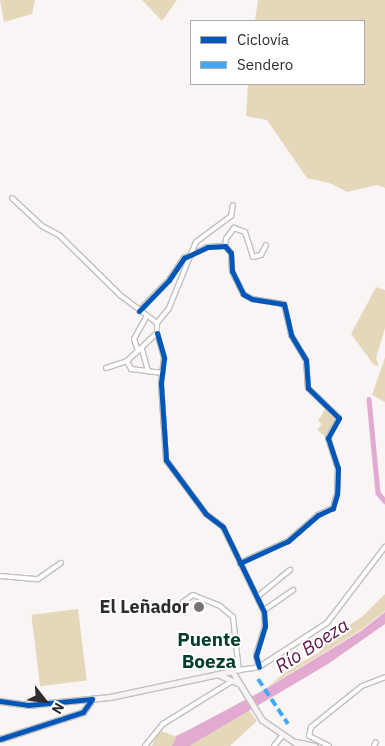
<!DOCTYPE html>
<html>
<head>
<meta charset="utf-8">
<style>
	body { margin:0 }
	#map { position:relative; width:385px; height:746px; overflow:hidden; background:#f8f5f4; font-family:"IBM Plex Sans",sans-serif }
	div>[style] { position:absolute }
	.green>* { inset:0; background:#e5d8ba; transform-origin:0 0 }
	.water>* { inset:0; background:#e2aad0 }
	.canal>* { height:4.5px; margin:-2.25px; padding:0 2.25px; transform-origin:2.25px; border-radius:2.25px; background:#e2aad0 }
	.roads { filter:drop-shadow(1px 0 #c2bfbe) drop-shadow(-1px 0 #c2bfbe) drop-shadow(0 1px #c2bfbe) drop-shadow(0 -1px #c2bfbe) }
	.street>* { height:4px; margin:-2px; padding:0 2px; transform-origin:2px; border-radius:2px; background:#fefefd }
	.secondary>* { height:5px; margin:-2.5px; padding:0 2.5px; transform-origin:2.5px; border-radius:2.5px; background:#f7f2f3 }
	.quiet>* { height:4px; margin-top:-2px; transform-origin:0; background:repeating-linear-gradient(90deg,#3fa9f5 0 8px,transparent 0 12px) }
	.cycleway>* { height:5px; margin:-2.5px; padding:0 2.5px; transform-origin:2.5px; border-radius:2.5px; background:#0057b8 }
	.dots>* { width:14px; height:14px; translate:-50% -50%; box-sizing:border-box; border:2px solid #fff; border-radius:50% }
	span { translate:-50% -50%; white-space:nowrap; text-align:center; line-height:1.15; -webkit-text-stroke:4px #fff; paint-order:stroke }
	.poi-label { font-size:18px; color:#2e2b2b; font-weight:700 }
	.right { translate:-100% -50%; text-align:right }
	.neighbourhood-label { font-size:19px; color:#043c2e; font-weight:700 }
	.water-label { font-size:19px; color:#5a1449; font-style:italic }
	.legend { position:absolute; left:190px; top:20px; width:175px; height:65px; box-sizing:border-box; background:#fff; border:1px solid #abaaaa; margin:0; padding:6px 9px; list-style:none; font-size:15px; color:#2e2b2b }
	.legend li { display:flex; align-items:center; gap:10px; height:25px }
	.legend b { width:25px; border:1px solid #abaaaa }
	.north { position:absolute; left:20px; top:676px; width:50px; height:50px; -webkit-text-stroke:4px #fff; paint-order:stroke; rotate:120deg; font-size:14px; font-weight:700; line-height:20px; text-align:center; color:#2e2b2b }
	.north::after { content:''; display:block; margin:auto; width:18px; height:22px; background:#2e2b2b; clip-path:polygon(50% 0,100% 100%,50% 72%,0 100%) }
</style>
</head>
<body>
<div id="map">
	<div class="green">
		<div style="clip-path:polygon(0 0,35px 0,32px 14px,4px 22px)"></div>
		<div style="clip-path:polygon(142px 0,177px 0,162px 21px)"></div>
		<div style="clip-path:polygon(258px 0,385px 0,385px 188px,377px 185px,347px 192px,330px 183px,307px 178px,267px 120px,246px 116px,248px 84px,364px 84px,364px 21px,255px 21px)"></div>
		<div style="clip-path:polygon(376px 287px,385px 290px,385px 328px,376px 358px,379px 366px,374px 365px,351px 334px)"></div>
		<div style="clip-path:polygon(385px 357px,385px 402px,372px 395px)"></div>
		<div style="clip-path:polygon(325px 409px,338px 418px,326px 437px,317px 430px,322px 424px,318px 421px)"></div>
		<div style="clip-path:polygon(385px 594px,385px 611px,361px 630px,266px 688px,289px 669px,320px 652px,317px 645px,362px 617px)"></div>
		<div style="left:78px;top:609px;width:72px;height:47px;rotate:83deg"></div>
		<div style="clip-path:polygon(242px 701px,257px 721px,230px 746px,152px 746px,158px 730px,175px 736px,211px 721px)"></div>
	</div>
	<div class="water">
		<div style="clip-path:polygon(385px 612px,385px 624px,328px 664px,189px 746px,172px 746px,177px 736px,262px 691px,361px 631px)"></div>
	</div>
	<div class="canal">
		<div style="left:369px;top:399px;width:94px;rotate:84.5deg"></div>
		<div style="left:378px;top:493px;width:11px;rotate:49deg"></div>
	</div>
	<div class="roads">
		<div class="street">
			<div style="left:12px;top:198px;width:41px;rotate:43deg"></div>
			<div style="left:42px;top:226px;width:19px;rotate:28deg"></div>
			<div style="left:59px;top:235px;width:86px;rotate:44.5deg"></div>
			<div style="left:120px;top:295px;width:46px;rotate:37.1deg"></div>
			<div style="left:157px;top:323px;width:10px;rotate:90deg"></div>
			<div style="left:225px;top:246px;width:7px;rotate:-82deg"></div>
			<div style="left:226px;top:239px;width:14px;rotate:-54deg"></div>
			<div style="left:234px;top:228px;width:12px;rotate:20deg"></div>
			<div style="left:245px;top:232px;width:26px;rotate:72deg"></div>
			<div style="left:253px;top:257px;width:8px;rotate:-14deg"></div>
			<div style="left:261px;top:255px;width:11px;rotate:-63deg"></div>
			<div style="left:139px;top:311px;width:43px;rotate:-45.9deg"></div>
			<div style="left:169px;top:280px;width:27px;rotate:-56deg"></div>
			<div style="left:184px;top:258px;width:26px;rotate:-25deg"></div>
			<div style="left:208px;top:247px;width:17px;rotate:-3deg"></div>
			<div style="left:225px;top:246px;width:9px;rotate:49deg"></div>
			<div style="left:231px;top:253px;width:18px;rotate:87deg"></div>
			<div style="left:232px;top:271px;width:25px;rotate:64deg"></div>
			<div style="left:243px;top:294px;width:10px;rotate:29deg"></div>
			<div style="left:252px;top:299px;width:32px;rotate:9deg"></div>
			<div style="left:284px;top:304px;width:32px;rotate:77deg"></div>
			<div style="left:291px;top:335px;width:29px;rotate:59deg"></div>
			<div style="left:306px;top:360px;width:28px;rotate:86deg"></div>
			<div style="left:308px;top:388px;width:43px;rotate:44.1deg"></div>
			<div style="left:339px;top:418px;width:23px;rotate:119deg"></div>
			<div style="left:328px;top:438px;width:32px;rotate:72deg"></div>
			<div style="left:338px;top:468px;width:26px;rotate:92deg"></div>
			<div style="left:337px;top:494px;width:15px;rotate:106deg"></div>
			<div style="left:333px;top:508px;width:17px;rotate:155deg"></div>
			<div style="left:318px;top:515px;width:40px;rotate:139deg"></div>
			<div style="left:288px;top:541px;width:53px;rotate:155.4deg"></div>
			<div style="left:157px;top:323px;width:19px;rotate:-51deg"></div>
			<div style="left:169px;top:308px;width:71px;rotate:-67.8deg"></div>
			<div style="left:196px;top:242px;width:44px;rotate:-36.6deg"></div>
			<div style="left:231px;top:216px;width:11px;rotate:-80deg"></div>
			<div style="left:157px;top:333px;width:26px;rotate:74deg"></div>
			<div style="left:164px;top:358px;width:26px;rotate:97deg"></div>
			<div style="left:161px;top:384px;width:76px;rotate:86.2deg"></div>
			<div style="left:166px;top:460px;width:67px;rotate:53.5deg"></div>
			<div style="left:206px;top:514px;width:21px;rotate:37deg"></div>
			<div style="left:223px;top:527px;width:94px;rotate:64.2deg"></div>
			<div style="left:264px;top:612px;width:14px;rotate:86deg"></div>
			<div style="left:265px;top:626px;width:31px;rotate:107deg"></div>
			<div style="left:256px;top:656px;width:11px;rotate:75deg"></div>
			<div style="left:142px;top:349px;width:23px;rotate:75deg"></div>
			<div style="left:138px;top:351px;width:13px;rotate:-108deg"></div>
			<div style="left:134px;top:339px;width:25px;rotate:-61deg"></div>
			<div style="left:127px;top:361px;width:9px;rotate:63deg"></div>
			<div style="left:131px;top:369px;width:32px;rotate:7deg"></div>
			<div style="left:106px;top:368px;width:22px;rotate:-18deg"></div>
			<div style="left:127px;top:361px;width:41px;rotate:-43deg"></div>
			<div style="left:0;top:576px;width:38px;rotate:5deg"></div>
			<div style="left:38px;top:579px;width:28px;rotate:-35deg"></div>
			<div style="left:257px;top:597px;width:43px;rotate:-39.3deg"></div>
			<div style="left:183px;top:602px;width:12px;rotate:-35deg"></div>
			<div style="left:193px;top:595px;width:29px;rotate:22deg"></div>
			<div style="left:220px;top:606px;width:17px;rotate:40deg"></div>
			<div style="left:233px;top:617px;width:54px;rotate:83.7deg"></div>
			<div style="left:263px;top:611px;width:37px;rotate:-35deg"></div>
			<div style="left:232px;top:671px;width:27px;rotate:-8deg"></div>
			<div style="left:259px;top:667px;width:81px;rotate:-32.9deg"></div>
			<div style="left:327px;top:623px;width:96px;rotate:-52.7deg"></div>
			<div style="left:145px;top:746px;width:28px;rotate:-51deg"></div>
			<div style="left:163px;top:724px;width:81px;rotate:-31.9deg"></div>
			<div style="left:274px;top:746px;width:14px;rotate:-51deg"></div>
			<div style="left:329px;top:746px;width:22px;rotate:-153deg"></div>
			<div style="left:309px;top:736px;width:9px;rotate:-77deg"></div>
			<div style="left:311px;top:727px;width:65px;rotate:-38.8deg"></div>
			<div style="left:362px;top:686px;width:25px;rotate:-21deg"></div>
			<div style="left:374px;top:746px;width:4px;rotate:-63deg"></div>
		</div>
		<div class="secondary">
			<div style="left:219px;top:675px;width:21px;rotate:23deg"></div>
			<div style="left:0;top:701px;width:28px;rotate:8deg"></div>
			<div style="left:28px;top:705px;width:82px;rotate:-5.6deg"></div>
			<div style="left:110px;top:697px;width:125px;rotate:-12deg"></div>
			<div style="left:232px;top:671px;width:57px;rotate:58.5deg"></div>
			<div style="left:262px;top:720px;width:46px;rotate:34.4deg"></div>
			<div style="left:0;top:739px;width:87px;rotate:-18deg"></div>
			<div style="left:83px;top:712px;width:16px;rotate:-55deg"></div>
			<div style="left:296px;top:742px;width:19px;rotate:12deg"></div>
		</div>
	</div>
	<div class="quiet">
		<div style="left:258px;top:679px;width:54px;rotate:56.3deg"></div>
	</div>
	<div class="cycleway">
		<div style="left:139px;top:311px;width:43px;rotate:-45.9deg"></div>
		<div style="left:169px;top:280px;width:27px;rotate:-56deg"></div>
		<div style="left:184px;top:258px;width:26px;rotate:-25deg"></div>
		<div style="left:208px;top:247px;width:17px;rotate:-3deg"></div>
		<div style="left:225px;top:246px;width:9px;rotate:49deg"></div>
		<div style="left:231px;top:253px;width:18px;rotate:87deg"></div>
		<div style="left:232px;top:271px;width:25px;rotate:64deg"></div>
		<div style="left:243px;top:294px;width:10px;rotate:29deg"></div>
		<div style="left:252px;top:299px;width:32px;rotate:9deg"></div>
		<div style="left:284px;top:304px;width:32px;rotate:77deg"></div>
		<div style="left:291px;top:335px;width:29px;rotate:59deg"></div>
		<div style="left:306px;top:360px;width:28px;rotate:86deg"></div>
		<div style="left:308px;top:388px;width:43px;rotate:44.1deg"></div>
		<div style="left:339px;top:418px;width:23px;rotate:119deg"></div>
		<div style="left:328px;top:438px;width:32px;rotate:72deg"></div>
		<div style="left:338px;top:468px;width:26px;rotate:92deg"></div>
		<div style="left:337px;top:494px;width:15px;rotate:106deg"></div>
		<div style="left:333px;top:508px;width:17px;rotate:155deg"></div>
		<div style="left:318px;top:515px;width:40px;rotate:139deg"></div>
		<div style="left:288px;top:541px;width:53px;rotate:155.4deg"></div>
		<div style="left:157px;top:333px;width:26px;rotate:74deg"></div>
		<div style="left:164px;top:358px;width:26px;rotate:97deg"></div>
		<div style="left:161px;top:384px;width:76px;rotate:86.2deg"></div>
		<div style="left:166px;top:460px;width:67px;rotate:53.5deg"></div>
		<div style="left:206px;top:514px;width:21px;rotate:37deg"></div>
		<div style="left:223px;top:527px;width:94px;rotate:64.2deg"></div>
		<div style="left:264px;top:612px;width:14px;rotate:86deg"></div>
		<div style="left:265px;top:626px;width:31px;rotate:107deg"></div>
		<div style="left:256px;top:656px;width:11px;rotate:75deg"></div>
		<div style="left:0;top:701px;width:28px;rotate:8deg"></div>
		<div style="left:28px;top:705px;width:64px;rotate:-5.4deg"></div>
		<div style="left:0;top:739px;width:87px;rotate:-18deg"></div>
		<div style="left:83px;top:712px;width:16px;rotate:-55deg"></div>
	</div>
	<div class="dots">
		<div style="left:199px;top:607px;background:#757271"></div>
	</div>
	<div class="poi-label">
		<span class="right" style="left:189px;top:607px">El Leñador</span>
	</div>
	<div class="neighbourhood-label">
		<span style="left:209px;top:651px">Puente<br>Boeza</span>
	</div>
	<div class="water-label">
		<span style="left:312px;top:646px;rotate:-33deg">Río Boeza</span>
	</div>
	<ul class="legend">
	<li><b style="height:6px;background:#0057b8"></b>Ciclovía</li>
	<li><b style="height:6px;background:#3fa9f5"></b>Sendero</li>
	</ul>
	<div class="north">N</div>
</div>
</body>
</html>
